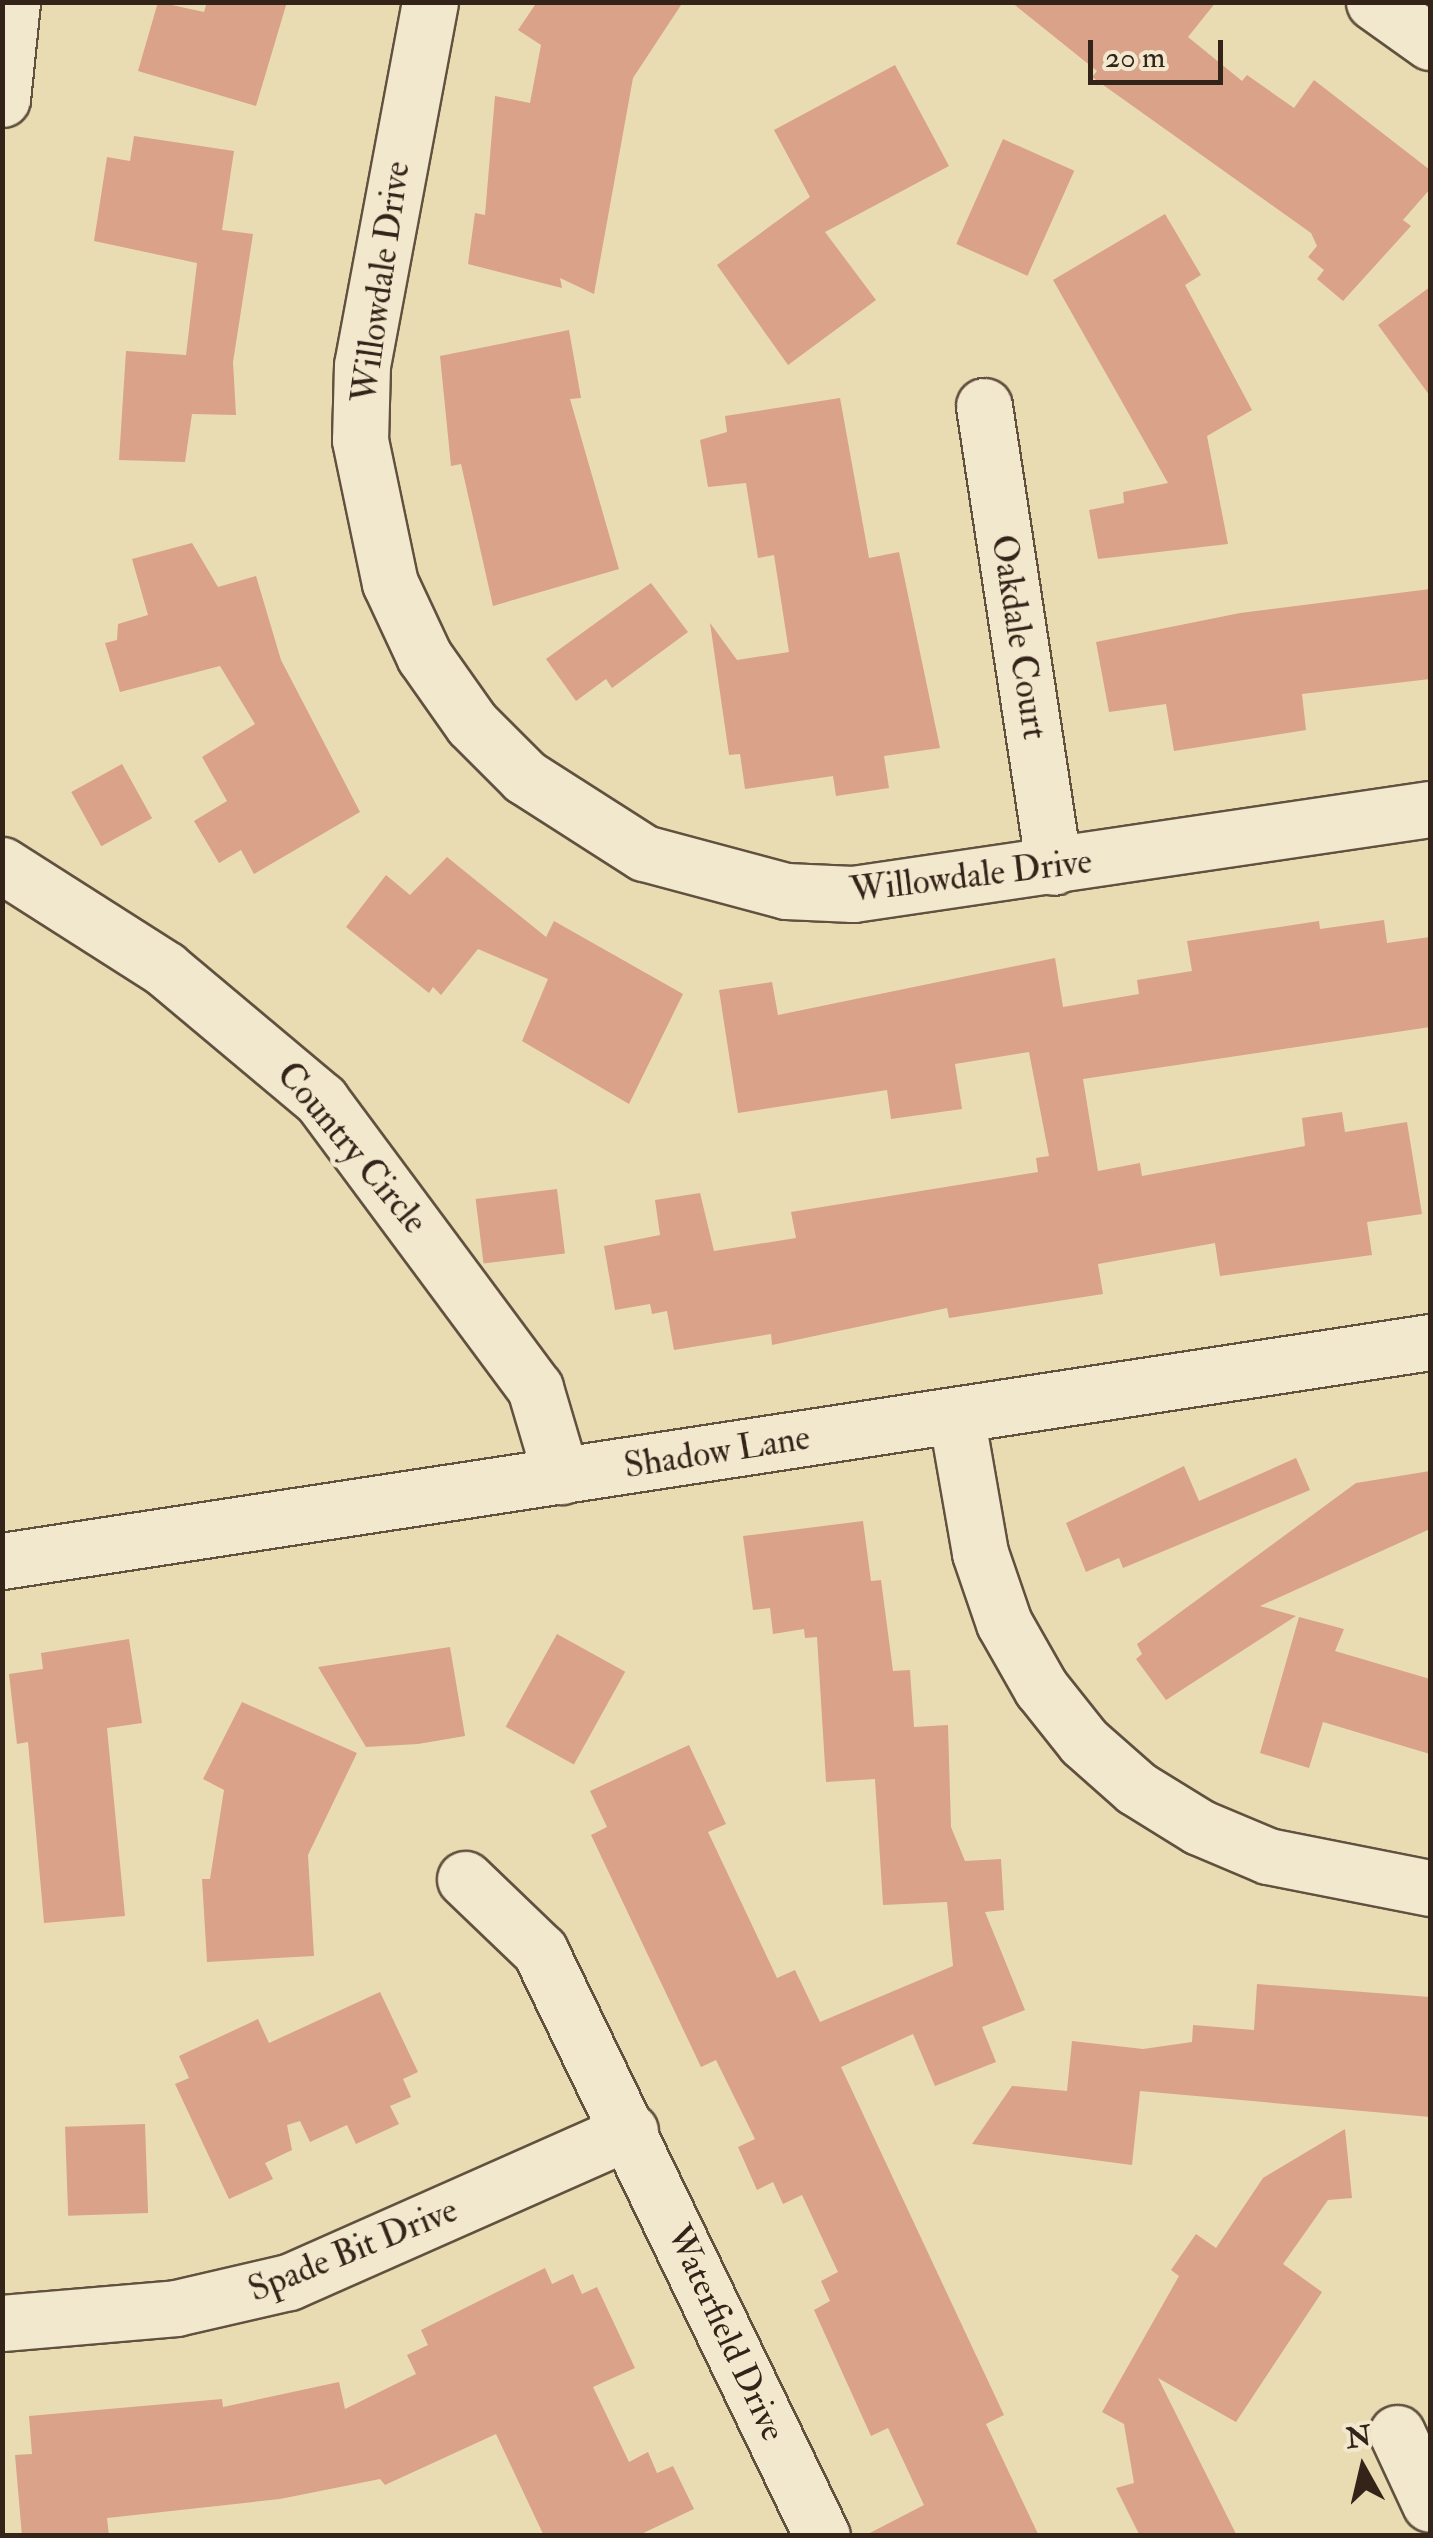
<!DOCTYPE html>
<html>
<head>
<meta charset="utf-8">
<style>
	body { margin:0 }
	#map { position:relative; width:1433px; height:2538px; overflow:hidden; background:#e9dcb3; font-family:"IM FELL Double Pica",serif }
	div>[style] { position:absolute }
	.building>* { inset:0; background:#daa289; transform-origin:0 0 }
	.roads { filter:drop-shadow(2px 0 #61513f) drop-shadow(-2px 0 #61513f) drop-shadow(0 2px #61513f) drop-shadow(0 -2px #61513f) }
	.minor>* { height:55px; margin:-27.5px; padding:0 27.5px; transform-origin:27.5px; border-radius:27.5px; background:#f1e8ce }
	span { translate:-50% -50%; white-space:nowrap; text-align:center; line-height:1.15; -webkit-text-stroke:10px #f1e8ce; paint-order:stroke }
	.street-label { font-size:35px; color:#342318 }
	.frame { position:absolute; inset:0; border:5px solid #342318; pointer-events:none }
	.north { position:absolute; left:1313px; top:2418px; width:100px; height:100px; -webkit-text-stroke:8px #f1e8ce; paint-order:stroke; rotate:352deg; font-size:28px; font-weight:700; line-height:40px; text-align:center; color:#342318 }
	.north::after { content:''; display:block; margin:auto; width:35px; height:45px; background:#342318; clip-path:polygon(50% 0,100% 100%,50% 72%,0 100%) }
	.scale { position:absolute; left:1088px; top:40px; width:135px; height:45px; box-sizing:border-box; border:5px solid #342318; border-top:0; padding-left:12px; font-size:30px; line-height:35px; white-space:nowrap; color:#342318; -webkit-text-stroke:8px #f1e8ce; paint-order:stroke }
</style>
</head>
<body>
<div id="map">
	<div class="building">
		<div style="clip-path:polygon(158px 2px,204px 12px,207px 2px,287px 2px,256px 106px,138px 71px)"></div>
		<div style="clip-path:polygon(537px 2px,683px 2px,633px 78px,594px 294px,560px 278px,562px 288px,468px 264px,475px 213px,485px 215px,495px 96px,530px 103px,541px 45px,518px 30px)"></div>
		<div style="clip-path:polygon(1011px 2px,1216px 2px,1188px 37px,1242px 81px,1247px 75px,1294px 108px,1314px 80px,1430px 170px,1430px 189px,1403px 220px,1411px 226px,1343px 301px,1317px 279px,1324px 270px,1308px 257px,1317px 246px,1311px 233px,1092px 77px,1097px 71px)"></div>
		<div style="clip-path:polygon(895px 65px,949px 166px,825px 232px,876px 300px,788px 365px,717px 265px,810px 197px,774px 130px)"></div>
		<div style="clip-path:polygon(134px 136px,234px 151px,222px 230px,253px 234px,233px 362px,236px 415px,192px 414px,185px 462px,119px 460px,126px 351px,186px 355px,197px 263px,94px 241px,107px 157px,130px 161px)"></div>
		<div style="left:1003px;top:139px;width:78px;height:115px;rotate:24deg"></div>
		<div style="clip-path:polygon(1165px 214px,1201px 275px,1185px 285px,1252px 410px,1207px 436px,1228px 544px,1098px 559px,1089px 510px,1124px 503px,1123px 492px,1168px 483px,1053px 280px)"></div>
		<div style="clip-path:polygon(1430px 287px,1430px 396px,1378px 325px)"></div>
		<div style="clip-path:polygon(569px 330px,581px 398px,570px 399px,619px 569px,493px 606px,461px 464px,451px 466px,440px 356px)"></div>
		<div style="clip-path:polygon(840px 398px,869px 558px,899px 552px,940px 748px,884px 756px,889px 788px,836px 796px,833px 776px,745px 789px,740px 754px,729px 755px,710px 623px,737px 660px,789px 652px,774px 555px,758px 558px,746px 483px,708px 487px,700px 440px,727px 432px,725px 416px)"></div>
		<div style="clip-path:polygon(192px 543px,218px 587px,256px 576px,281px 660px,360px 812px,254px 874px,241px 850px,219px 863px,194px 821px,227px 801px,202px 757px,255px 724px,220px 666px,120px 692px,105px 643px,117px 640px,118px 624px,148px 615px,132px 559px)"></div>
		<div style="clip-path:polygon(651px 583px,688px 632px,612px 688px,606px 679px,576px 701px,546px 659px)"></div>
		<div style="clip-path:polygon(1430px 589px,1430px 679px,1302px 694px,1306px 730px,1174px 751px,1166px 704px,1109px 712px,1096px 642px,1240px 613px)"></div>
		<div style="left:122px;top:764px;width:62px;height:58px;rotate:61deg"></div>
		<div style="clip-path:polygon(447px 857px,546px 937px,554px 921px,683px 994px,629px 1104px,522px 1041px,548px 979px,478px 949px,441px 995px,433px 987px,429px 993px,346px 927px,386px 875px,410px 895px)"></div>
		<div style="clip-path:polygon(1384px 920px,1387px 943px,1430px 937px,1430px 1027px,1083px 1079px,1098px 1171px,1140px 1163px,1142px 1176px,1305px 1146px,1302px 1118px,1342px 1112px,1345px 1132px,1407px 1122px,1422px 1214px,1367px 1222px,1372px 1255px,1220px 1276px,1215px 1243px,1098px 1264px,1103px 1294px,949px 1318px,947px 1308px,772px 1345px,771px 1334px,674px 1350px,667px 1311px,652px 1314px,650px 1304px,615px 1310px,604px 1246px,660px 1235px,655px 1200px,700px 1193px,714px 1251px,796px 1238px,791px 1212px,1038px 1172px,1036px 1158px,1049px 1156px,1029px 1052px,955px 1064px,962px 1109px,891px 1119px,887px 1090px,738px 1113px,719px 990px,772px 982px,778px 1015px,1055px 958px,1063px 1007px,1139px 994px,1137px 980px,1192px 971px,1187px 941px,1319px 921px,1320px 929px)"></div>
		<div style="left:557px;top:1189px;width:65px;height:82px;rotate:83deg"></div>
		<div style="clip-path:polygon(1296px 1458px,1310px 1490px,1123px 1568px,1119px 1558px,1086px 1572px,1066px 1523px,1184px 1466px,1199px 1501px)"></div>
		<div style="clip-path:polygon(1430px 1471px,1430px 1529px,1260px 1606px,1296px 1616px,1166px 1700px,1136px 1659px,1142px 1654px,1137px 1644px,1356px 1483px)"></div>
		<div style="clip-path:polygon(863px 1521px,871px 1581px,881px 1580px,893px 1671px,910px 1670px,914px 1727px,948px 1725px,951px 1827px,965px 1861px,1001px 1859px,1004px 1910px,985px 1912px,1025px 2010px,982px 2027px,996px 2062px,935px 2086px,913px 2034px,841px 2067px,1004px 2415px,986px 2424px,1039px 2536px,864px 2536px,924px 2505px,888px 2428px,871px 2436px,814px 2310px,830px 2301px,821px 2281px,838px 2272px,802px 2195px,783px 2204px,773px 2182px,757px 2190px,738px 2147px,755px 2139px,716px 2060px,701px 2067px,591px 1835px,607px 1827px,590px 1791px,689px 1745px,726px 1824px,708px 1832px,777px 1978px,795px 1970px,820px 2022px,953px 1966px,947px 1902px,883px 1905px,875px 1779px,826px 1782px,817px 1637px,805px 1638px,804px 1629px,773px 1634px,770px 1608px,753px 1610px,743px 1536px)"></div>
		<div style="clip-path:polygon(1299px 1617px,1344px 1629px,1335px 1651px,1430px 1679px,1430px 1754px,1323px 1722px,1309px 1768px,1260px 1753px)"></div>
		<div style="left:557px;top:1634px;width:78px;height:106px;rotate:29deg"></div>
		<div style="clip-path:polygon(129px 1639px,142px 1723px,107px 1728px,125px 1916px,44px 1923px,28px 1742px,17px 1744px,9px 1674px,43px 1669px,41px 1653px)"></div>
		<div style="clip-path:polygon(450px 1647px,465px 1736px,418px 1744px,366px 1747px,318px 1667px)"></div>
		<div style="clip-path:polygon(242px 1702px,357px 1753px,308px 1855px,314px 1956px,207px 1962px,202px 1879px,210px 1879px,224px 1790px,203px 1779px)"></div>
		<div style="clip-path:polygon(1257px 1984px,1430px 1997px,1430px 2117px,1140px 2091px,1132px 2165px,972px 2144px,1012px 2086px,1067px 2091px,1072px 2041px,1143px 2049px,1192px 2042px,1193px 2025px,1254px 2030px)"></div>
		<div style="clip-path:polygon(380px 1992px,418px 2072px,403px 2079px,411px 2097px,390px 2106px,399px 2124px,356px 2144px,347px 2125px,310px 2142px,300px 2121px,287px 2125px,292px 2150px,265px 2163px,273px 2179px,229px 2199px,175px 2084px,189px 2078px,179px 2056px,258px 2019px,269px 2043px)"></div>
		<div style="left:145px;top:2124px;width:89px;height:80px;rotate:88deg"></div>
		<div style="clip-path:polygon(1345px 2129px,1352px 2198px,1328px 2200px,1283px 2264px,1322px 2292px,1236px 2422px,1158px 2378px,1237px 2536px,1140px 2536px,1116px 2488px,1134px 2483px,1124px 2424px,1102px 2412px,1179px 2276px,1171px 2270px,1196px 2234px,1216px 2248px,1263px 2178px)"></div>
		<div style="clip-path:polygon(545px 2268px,552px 2284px,573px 2274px,582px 2294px,597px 2287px,635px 2368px,593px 2387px,629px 2462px,648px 2452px,657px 2473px,673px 2466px,694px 2509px,637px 2536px,544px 2536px,496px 2434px,385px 2485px,380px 2479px,280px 2499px,107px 2518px,109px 2536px,22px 2536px,15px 2455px,32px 2454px,29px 2416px,222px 2399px,223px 2407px,339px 2382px,345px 2409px,416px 2374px,407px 2355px,428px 2345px,421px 2330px)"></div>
	</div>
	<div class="roads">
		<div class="minor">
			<div style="left:430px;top:2px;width:369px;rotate:100.6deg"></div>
			<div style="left:362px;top:365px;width:75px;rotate:91.5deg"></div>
			<div style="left:360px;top:440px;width:146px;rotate:78.2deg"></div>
			<div style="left:390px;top:583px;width:81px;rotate:65deg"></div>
			<div style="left:424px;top:656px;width:83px;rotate:54.8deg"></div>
			<div style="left:472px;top:724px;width:75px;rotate:45deg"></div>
			<div style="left:525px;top:777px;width:141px;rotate:32.6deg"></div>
			<div style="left:644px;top:853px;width:147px;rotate:15deg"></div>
			<div style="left:786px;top:891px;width:67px;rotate:2.6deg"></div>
			<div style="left:853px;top:894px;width:583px;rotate:-8.38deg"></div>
			<div style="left:1374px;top:2px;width:69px;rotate:35.5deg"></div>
			<div style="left:2px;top:99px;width:98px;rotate:-84.1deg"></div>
			<div style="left:984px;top:406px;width:466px;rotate:81.4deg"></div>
			<div style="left:2px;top:865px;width:193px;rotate:32.5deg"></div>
			<div style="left:165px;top:969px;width:204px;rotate:40deg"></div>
			<div style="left:321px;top:1100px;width:359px;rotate:53.4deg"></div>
			<div style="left:535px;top:1388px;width:92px;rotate:73.5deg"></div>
			<div style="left:956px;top:1415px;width:140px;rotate:80.1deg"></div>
			<div style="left:980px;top:1553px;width:74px;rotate:71.1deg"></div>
			<div style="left:1004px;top:1623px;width:75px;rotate:60.4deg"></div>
			<div style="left:1041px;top:1688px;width:69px;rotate:51.5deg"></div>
			<div style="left:1084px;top:1742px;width:69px;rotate:41.5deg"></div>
			<div style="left:1136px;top:1788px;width:74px;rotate:31.8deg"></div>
			<div style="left:1199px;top:1827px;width:75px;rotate:22.8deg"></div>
			<div style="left:1268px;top:1856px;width:165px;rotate:11.2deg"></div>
			<div style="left:2px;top:1561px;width:1445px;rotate:-8.72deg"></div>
			<div style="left:465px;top:1879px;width:104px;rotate:43.8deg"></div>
			<div style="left:540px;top:1951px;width:649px;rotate:64.26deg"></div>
			<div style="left:2px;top:2323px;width:175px;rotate:-4.9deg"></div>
			<div style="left:176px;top:2308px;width:116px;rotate:-13deg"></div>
			<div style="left:289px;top:2282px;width:373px;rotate:-23.9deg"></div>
			<div style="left:1397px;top:2433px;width:78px;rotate:65.1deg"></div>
		</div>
	</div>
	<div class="street-label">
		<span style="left:381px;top:282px;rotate:-82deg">Willowdale Drive</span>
		<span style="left:1019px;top:637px;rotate:81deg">Oakdale Court</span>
		<span style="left:971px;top:876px;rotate:-7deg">Willowdale Drive</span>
		<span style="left:352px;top:1148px;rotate:50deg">Country Circle</span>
		<span style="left:717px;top:1452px;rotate:-9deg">Shadow Lane</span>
		<span style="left:353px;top:2250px;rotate:-22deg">Spade Bit Drive</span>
		<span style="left:726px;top:2333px;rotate:65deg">Waterfield Drive</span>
	</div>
	<div class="frame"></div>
	<div class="north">N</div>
	<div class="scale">20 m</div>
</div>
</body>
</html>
